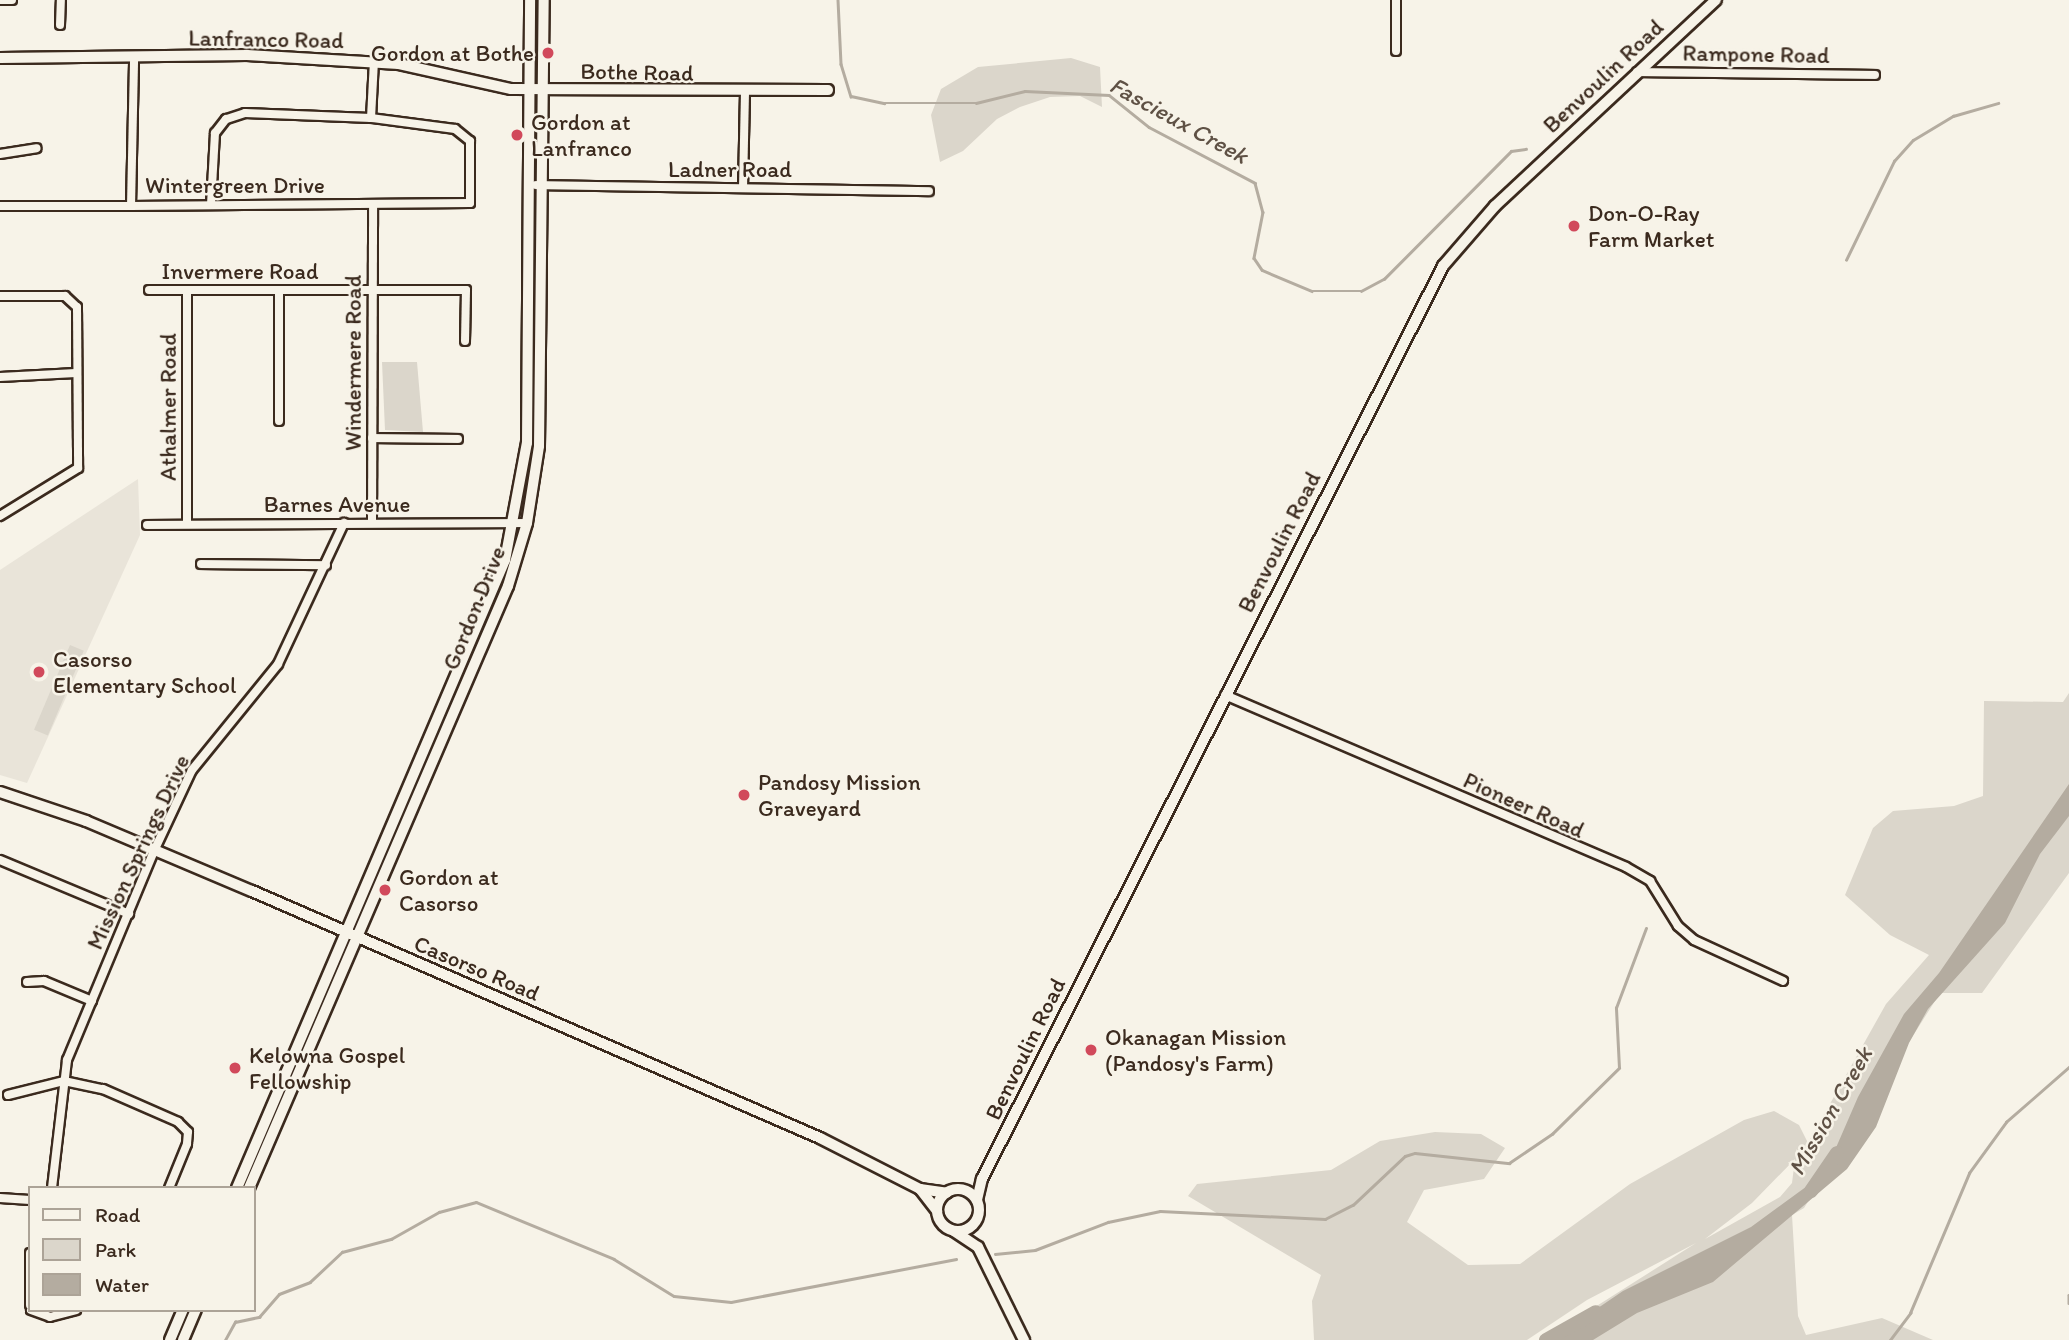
<!DOCTYPE html>
<html>
<head>
<meta charset="utf-8">
<style>
	body { margin:0 }
	#map { position:relative; width:2069px; height:1340px; overflow:hidden; background:#f7f3e8; font-family:Itim,sans-serif }
	div>[style] { position:absolute }
	.built>* { inset:0; background:#e9e4d9 }
	.green>* { inset:0; background:#dbd6cb; transform-origin:0 0 }
	.water>* { inset:0; background:#b4aca0 }
	.stream>* { height:2.5px; margin:-1.25px; padding:0 1.25px; transform-origin:1.25px; border-radius:1.25px; background:#b4aca0 }
	.river>* { height:14px; margin:-7px; padding:0 7px; transform-origin:7px; border-radius:7px; background:#b4aca0 }
	.roads { filter:drop-shadow(2px 0 #3b2a1e) drop-shadow(-2px 0 #3b2a1e) drop-shadow(0 2px #3b2a1e) drop-shadow(0 -2px #3b2a1e) }
	.minor>* { height:8px; margin:-4px; padding:0 4px; transform-origin:4px; border-radius:4px; background:#f7f3e8 }
	.tertiary>* { height:10px; margin:-5px; padding:0 5px; transform-origin:5px; border-radius:5px; background:#f7f3e8 }
	.secondary>* { height:10px; margin:-5px; padding:0 5px; transform-origin:5px; border-radius:5px; background:#f7f3e8 }
	.secondary>.ring { margin:-5px; padding:0; box-sizing:content-box; background:none; border:10px solid #f7f3e8; border-radius:50% }
	.dots>* { width:19px; height:19px; translate:-50% -50%; box-sizing:border-box; border:4px solid #f7f3e8; border-radius:50% }
	span { translate:-50% -50%; white-space:nowrap; text-align:center; line-height:1.15; -webkit-text-stroke:5px #f7f3e8; paint-order:stroke }
	.street-label { font-size:23px; color:#3b2a1e }
	.poi-label { font-size:23px; color:#3b2a1e }
	.right { translate:-100% -50%; text-align:right }
	.left { translate:0 -50%; text-align:left }
	.water-label { font-size:24px; color:#5f5145; font-style:italic }
	.legend { position:absolute; left:28px; top:1186px; width:228px; height:126px; box-sizing:border-box; background:#f7f3e8; border:2px solid #aca397; margin:0; padding:9px 12px; list-style:none; font-size:21px; color:#3b2a1e }
	.legend li { display:flex; align-items:center; gap:14px; height:35px }
	.legend b { width:35px; border:2px solid #aca397 }
</style>
</head>
<body>
<div id="map">
	<div class="built">
		<div style="clip-path:polygon(138px 479px,140px 535px,27px 783px,0 775px,0 570px)"></div>
	</div>
	<div class="green">
		<div style="clip-path:polygon(1071px 58px,1100px 67px,1102px 107px,1080px 96px,1050px 97px,1020px 107px,997px 119px,963px 151px,940px 162px,931px 115px,941px 89px,978px 67px)"></div>
		<div style="clip-path:polygon(382px 362px,417px 362px,423px 432px,385px 430px)"></div>
		<div style="left:70px;top:645px;width:15px;height:92px;rotate:23deg"></div>
		<div style="clip-path:polygon(evenodd,2069px 693px,2069px 873px,1982px 993px,1940px 993px,1804px 1208px,1792px 1215px,1798px 1316px,1806px 1335px,1882px 1318px,1933px 1340px,1543px 1340px,1696px 1243px,1587px 1300px,1527px 1340px,1314px 1340px,1312px 1301px,1321px 1275px,1188px 1196px,1197px 1184px,1331px 1170px,1380px 1141px,1435px 1132px,1481px 1134px,1505px 1148px,1484px 1179px,1424px 1190px,1407px 1222px,1468px 1265px,1520px 1264px,1630px 1184px,1744px 1120px,1774px 1111px,1799px 1125px,1808px 1143px,1886px 1004px,1929px 955px,1890px 935px,1845px 895px,1873px 828px,1893px 811px,1954px 806px,1983px 796px,1984px 701px,2063px 702px,2069px 693px,1795px 1159px,1792px 1183px,1780px 1197px,1705px 1239px,1752px 1203px,1795px 1159px)"></div>
	</div>
	<div class="water">
		<div style="clip-path:polygon(2069px 784px,2069px 816px,2040px 854px,2005px 923px,1928px 1009px,1909px 1043px,1876px 1127px,1847px 1169px,1713px 1282px,1637px 1313px,1593px 1340px,1551px 1340px,1623px 1291px,1751px 1227px,1825px 1173px,1858px 1097px,1904px 1014px,1939px 973px)"></div>
	</div>
	<div class="stream">
		<div style="left:838px;top:0;width:64px;rotate:87.3deg"></div>
		<div style="left:841px;top:64px;width:34px;rotate:73deg"></div>
		<div style="left:851px;top:96px;width:34px;rotate:12deg"></div>
		<div style="left:884px;top:103px;width:92px"></div>
		<div style="left:976px;top:103px;width:50px;rotate:-13.8deg"></div>
		<div style="left:1025px;top:91px;width:84px;rotate:2.7deg"></div>
		<div style="left:1109px;top:95px;width:51px;rotate:38.7deg"></div>
		<div style="left:1149px;top:127px;width:120px;rotate:27.8deg"></div>
		<div style="left:1255px;top:183px;width:30px;rotate:75deg"></div>
		<div style="left:1263px;top:212px;width:47px;rotate:101.1deg"></div>
		<div style="left:1254px;top:258px;width:14px;rotate:56deg"></div>
		<div style="left:1262px;top:270px;width:54px;rotate:22.8deg"></div>
		<div style="left:1312px;top:291px;width:49px"></div>
		<div style="left:1361px;top:291px;width:26px;rotate:-28deg"></div>
		<div style="left:1384px;top:279px;width:180px;rotate:-45.2deg"></div>
		<div style="left:1511px;top:151px;width:15px;rotate:-8deg"></div>
		<div style="left:1846px;top:260px;width:110px;rotate:-64.1deg"></div>
		<div style="left:1894px;top:161px;width:28px;rotate:-48deg"></div>
		<div style="left:1913px;top:140px;width:47px;rotate:-31deg"></div>
		<div style="left:1953px;top:116px;width:47px;rotate:-16.1deg"></div>
		<div style="left:995px;top:1254px;width:40px;rotate:-5.7deg"></div>
		<div style="left:1035px;top:1250px;width:78px;rotate:-21deg"></div>
		<div style="left:1108px;top:1222px;width:53px;rotate:-11.9deg"></div>
		<div style="left:1160px;top:1211px;width:165px;rotate:2.8deg"></div>
		<div style="left:1325px;top:1219px;width:31px;rotate:-27deg"></div>
		<div style="left:1353px;top:1205px;width:71px;rotate:-43.3deg"></div>
		<div style="left:1405px;top:1156px;width:10px;rotate:-17deg"></div>
		<div style="left:1415px;top:1153px;width:95px;rotate:6.1deg"></div>
		<div style="left:1509px;top:1163px;width:52px;rotate:-34deg"></div>
		<div style="left:1552px;top:1134px;width:94px;rotate:-44.6deg"></div>
		<div style="left:1619px;top:1068px;width:60px;rotate:-92.9deg"></div>
		<div style="left:1616px;top:1008px;width:85px;rotate:-69.4deg"></div>
		<div style="left:2069px;top:1295px;width:8px;rotate:90deg"></div>
		<div style="left:225px;top:1340px;width:21px;rotate:-61deg"></div>
		<div style="left:235px;top:1322px;width:25px;rotate:-12deg"></div>
		<div style="left:259px;top:1317px;width:30px;rotate:-49deg"></div>
		<div style="left:279px;top:1294px;width:33px;rotate:-21deg"></div>
		<div style="left:310px;top:1282px;width:44px;rotate:-43.2deg"></div>
		<div style="left:342px;top:1252px;width:51px;rotate:-14.9deg"></div>
		<div style="left:391px;top:1239px;width:55px;rotate:-29.4deg"></div>
		<div style="left:439px;top:1212px;width:38px;rotate:-15deg"></div>
		<div style="left:476px;top:1202px;width:149px;rotate:22.4deg"></div>
		<div style="left:614px;top:1259px;width:70px;rotate:31.7deg"></div>
		<div style="left:674px;top:1296px;width:57px;rotate:6deg"></div>
		<div style="left:731px;top:1302px;width:229px;rotate:-10.8deg"></div>
		<div style="left:1890px;top:1340px;width:34px;rotate:-53deg"></div>
		<div style="left:1910px;top:1313px;width:152px;rotate:-67.1deg"></div>
		<div style="left:1969px;top:1173px;width:63px;rotate:-54deg"></div>
		<div style="left:2006px;top:1122px;width:84px;rotate:-41.1deg"></div>
	</div>
	<div class="river">
		<div style="left:1811px;top:1191px;width:46px;rotate:-55.6deg"></div>
		<div style="left:1546px;top:1340px;width:57px;rotate:-29.2deg"></div>
	</div>
	<div class="roads">
		<div class="minor">
			<div style="left:0;top:0;width:12px"></div>
			<div style="left:1396px;top:0;width:51px;rotate:90deg"></div>
			<div style="left:60px;top:25px;width:25px;rotate:-88deg"></div>
			<div style="left:1637px;top:72px;width:238px;rotate:0.7deg"></div>
			<div style="left:371px;top:118px;width:57px;rotate:-87deg"></div>
			<div style="left:0;top:154px;width:37px;rotate:-9deg"></div>
			<div style="left:536px;top:185px;width:393px;rotate:0.9deg"></div>
			<div style="left:743px;top:188px;width:95px;rotate:-88.8deg"></div>
			<div style="left:0;top:206px;width:131px"></div>
			<div style="left:131px;top:206px;width:339px;rotate:-0.5deg"></div>
			<div style="left:470px;top:203px;width:62px;rotate:-90deg"></div>
			<div style="left:470px;top:141px;width:19px;rotate:-141deg"></div>
			<div style="left:455px;top:129px;width:85px;rotate:-172.5deg"></div>
			<div style="left:371px;top:118px;width:126px;rotate:-177.7deg"></div>
			<div style="left:245px;top:113px;width:20px;rotate:162deg"></div>
			<div style="left:226px;top:119px;width:18px;rotate:128deg"></div>
			<div style="left:215px;top:133px;width:72px;rotate:93.2deg"></div>
			<div style="left:131px;top:206px;width:149px;rotate:-88.8deg"></div>
			<div style="left:149px;top:290px;width:317px"></div>
			<div style="left:466px;top:290px;width:51px;rotate:91.1deg"></div>
			<div style="left:187px;top:290px;width:234px;rotate:90deg"></div>
			<div style="left:279px;top:290px;width:131px;rotate:90deg"></div>
			<div style="left:0;top:296px;width:65px"></div>
			<div style="left:65px;top:296px;width:16px;rotate:43deg"></div>
			<div style="left:77px;top:307px;width:161px;rotate:89.6deg"></div>
			<div style="left:78px;top:468px;width:92px;rotate:148.4deg"></div>
			<div style="left:0;top:377px;width:76px;rotate:-3deg"></div>
			<div style="left:372px;top:438px;width:86px;rotate:0.7deg"></div>
			<div style="left:372px;top:523px;width:319px;rotate:-89.8deg"></div>
			<div style="left:147px;top:525px;width:380px;rotate:-0.3deg"></div>
			<div style="left:201px;top:564px;width:125px;rotate:0.5deg"></div>
			<div style="left:1225px;top:695px;width:436px;rotate:23.2deg"></div>
			<div style="left:1626px;top:867px;width:28px;rotate:30deg"></div>
			<div style="left:1650px;top:881px;width:53px;rotate:58.1deg"></div>
			<div style="left:1678px;top:926px;width:21px;rotate:41deg"></div>
			<div style="left:1694px;top:940px;width:98px;rotate:24.7deg"></div>
			<div style="left:0;top:860px;width:140px;rotate:22.7deg"></div>
			<div style="left:27px;top:982px;width:17px;rotate:-3deg"></div>
			<div style="left:44px;top:981px;width:52px;rotate:22.6deg"></div>
			<div style="left:8px;top:1095px;width:58px;rotate:-14deg"></div>
			<div style="left:64px;top:1081px;width:40px;rotate:12deg"></div>
			<div style="left:103px;top:1089px;width:82px;rotate:23.7deg"></div>
			<div style="left:178px;top:1122px;width:14px;rotate:45deg"></div>
			<div style="left:188px;top:1132px;width:12px;rotate:95deg"></div>
			<div style="left:187px;top:1144px;width:48px;rotate:112.2deg"></div>
			<div style="left:52px;top:1188px;width:129px;rotate:-83.3deg"></div>
			<div style="left:67px;top:1060px;width:226px;rotate:-67.4deg"></div>
			<div style="left:154px;top:851px;width:89px;rotate:-64.9deg"></div>
			<div style="left:192px;top:770px;width:136px;rotate:-50.9deg"></div>
			<div style="left:278px;top:664px;width:156px;rotate:-64.9deg"></div>
			<div style="left:0;top:1198px;width:30px;rotate:4deg"></div>
			<div style="left:30px;top:1253px;width:52px;rotate:90deg"></div>
			<div style="left:31px;top:1310px;width:20px;rotate:20deg"></div>
			<div style="left:50px;top:1317px;width:27px;rotate:-15deg"></div>
		</div>
		<div class="tertiary">
			<div style="left:0;top:58px;width:247px;rotate:-0.7deg"></div>
			<div style="left:247px;top:55px;width:152px;rotate:3.4deg"></div>
			<div style="left:399px;top:64px;width:115px;rotate:12.6deg"></div>
			<div style="left:511px;top:89px;width:317px;rotate:0.2deg"></div>
			<div style="left:0;top:792px;width:91px;rotate:18.6deg"></div>
			<div style="left:86px;top:821px;width:180px;rotate:22.9deg"></div>
			<div style="left:252px;top:891px;width:619px;rotate:23.5deg"></div>
			<div style="left:820px;top:1138px;width:112px;rotate:27deg"></div>
			<div style="left:920px;top:1189px;width:27px;rotate:8deg"></div>
			<div style="left:920px;top:1189px;width:28px;rotate:52deg"></div>
		</div>
		<div class="secondary">
			<div style="left:237px;top:1188px;width:683px;rotate:-66.89deg"></div>
			<div style="left:505px;top:560px;width:119px;rotate:-79.4deg"></div>
			<div style="left:527px;top:443px;width:443px;rotate:-89.6deg"></div>
			<div style="left:249px;top:1188px;width:655px;rotate:-66.72deg"></div>
			<div style="left:508px;top:586px;width:66px;rotate:-73.2deg"></div>
			<div style="left:527px;top:523px;width:78px;rotate:-81.1deg"></div>
			<div style="left:539px;top:446px;width:446px;rotate:-89.4deg"></div>
			<div class="ring" style="left:937px;top:1189px;width:32px;height:32px"></div>
			<div style="left:977px;top:1200px;width:22px;rotate:-77deg"></div>
			<div style="left:982px;top:1179px;width:1023px;rotate:-63.21deg"></div>
			<div style="left:1443px;top:266px;width:79px;rotate:-49.1deg"></div>
			<div style="left:1495px;top:206px;width:302px;rotate:-43deg"></div>
			<div style="left:954px;top:1231px;width:29px;rotate:34deg"></div>
			<div style="left:978px;top:1247px;width:104px;rotate:63.7deg"></div>
			<div style="left:170px;top:1340px;width:33px;rotate:-67deg"></div>
			<div style="left:183px;top:1340px;width:33px;rotate:-67deg"></div>
		</div>
	</div>
	<div class="dots">
		<div style="left:548px;top:53px;background:#d1495b"></div>
		<div style="left:517px;top:135px;background:#d1495b"></div>
		<div style="left:1574px;top:226px;background:#d1495b"></div>
		<div style="left:39px;top:672px;background:#d1495b"></div>
		<div style="left:744px;top:795px;background:#d1495b"></div>
		<div style="left:385px;top:890px;background:#d1495b"></div>
		<div style="left:1091px;top:1050px;background:#d1495b"></div>
		<div style="left:235px;top:1068px;background:#d1495b"></div>
	</div>
	<div class="street-label">
		<span style="left:266px;top:39px;rotate:1deg">Lanfranco Road</span>
		<span style="left:1756px;top:54px;rotate:1deg">Rampone Road</span>
		<span style="left:637px;top:72px;rotate:1deg">Bothe Road</span>
		<span style="left:1603px;top:76px;rotate:-43deg">Benvoulin Road</span>
		<span style="left:730px;top:169px">Ladner Road</span>
		<span style="left:235px;top:185px">Wintergreen Drive</span>
		<span style="left:240px;top:271px">Invermere Road</span>
		<span style="left:353px;top:363px;rotate:-90deg">Windermere Road</span>
		<span style="left:168px;top:407px;rotate:-90deg">Athalmer Road</span>
		<span style="left:337px;top:504px">Barnes Avenue</span>
		<span style="left:1279px;top:542px;rotate:-63deg">Benvoulin Road</span>
		<span style="left:474px;top:608px;rotate:-68deg">Gordon Drive</span>
		<span style="left:1524px;top:805px;rotate:24deg">Pioneer Road</span>
		<span style="left:138px;top:852px;rotate:-65deg">Mission Springs Drive</span>
		<span style="left:477px;top:968px;rotate:23deg">Casorso Road</span>
		<span style="left:1025px;top:1049px;rotate:-64deg">Benvoulin Road</span>
	</div>
	<div class="poi-label">
		<span class="right" style="left:534px;top:53px">Gordon at Bothe</span>
		<span class="left" style="left:531px;top:135px">Gordon at<br>Lanfranco</span>
		<span class="left" style="left:1588px;top:226px">Don-O-Ray<br>Farm Market</span>
		<span class="left" style="left:53px;top:672px">Casorso<br>Elementary School</span>
		<span class="left" style="left:758px;top:795px">Pandosy Mission<br>Graveyard</span>
		<span class="left" style="left:399px;top:890px">Gordon at<br>Casorso</span>
		<span class="left" style="left:1105px;top:1050px">Okanagan Mission<br>(Pandosy's Farm)</span>
		<span class="left" style="left:249px;top:1068px">Kelowna Gospel<br>Fellowship</span>
	</div>
	<div class="water-label">
		<span style="left:1179px;top:120px;rotate:29deg">Fascieux Creek</span>
		<span style="left:1830px;top:1111px;rotate:-60deg">Mission Creek</span>
	</div>
	<ul class="legend">
	<li><b style="height:9px;background:#f7f3e8"></b>Road</li>
	<li><b style="height:19px;background:#dbd6cb"></b>Park</li>
	<li><b style="height:19px;background:#b4aca0"></b>Water</li>
	</ul>
</div>
</body>
</html>
